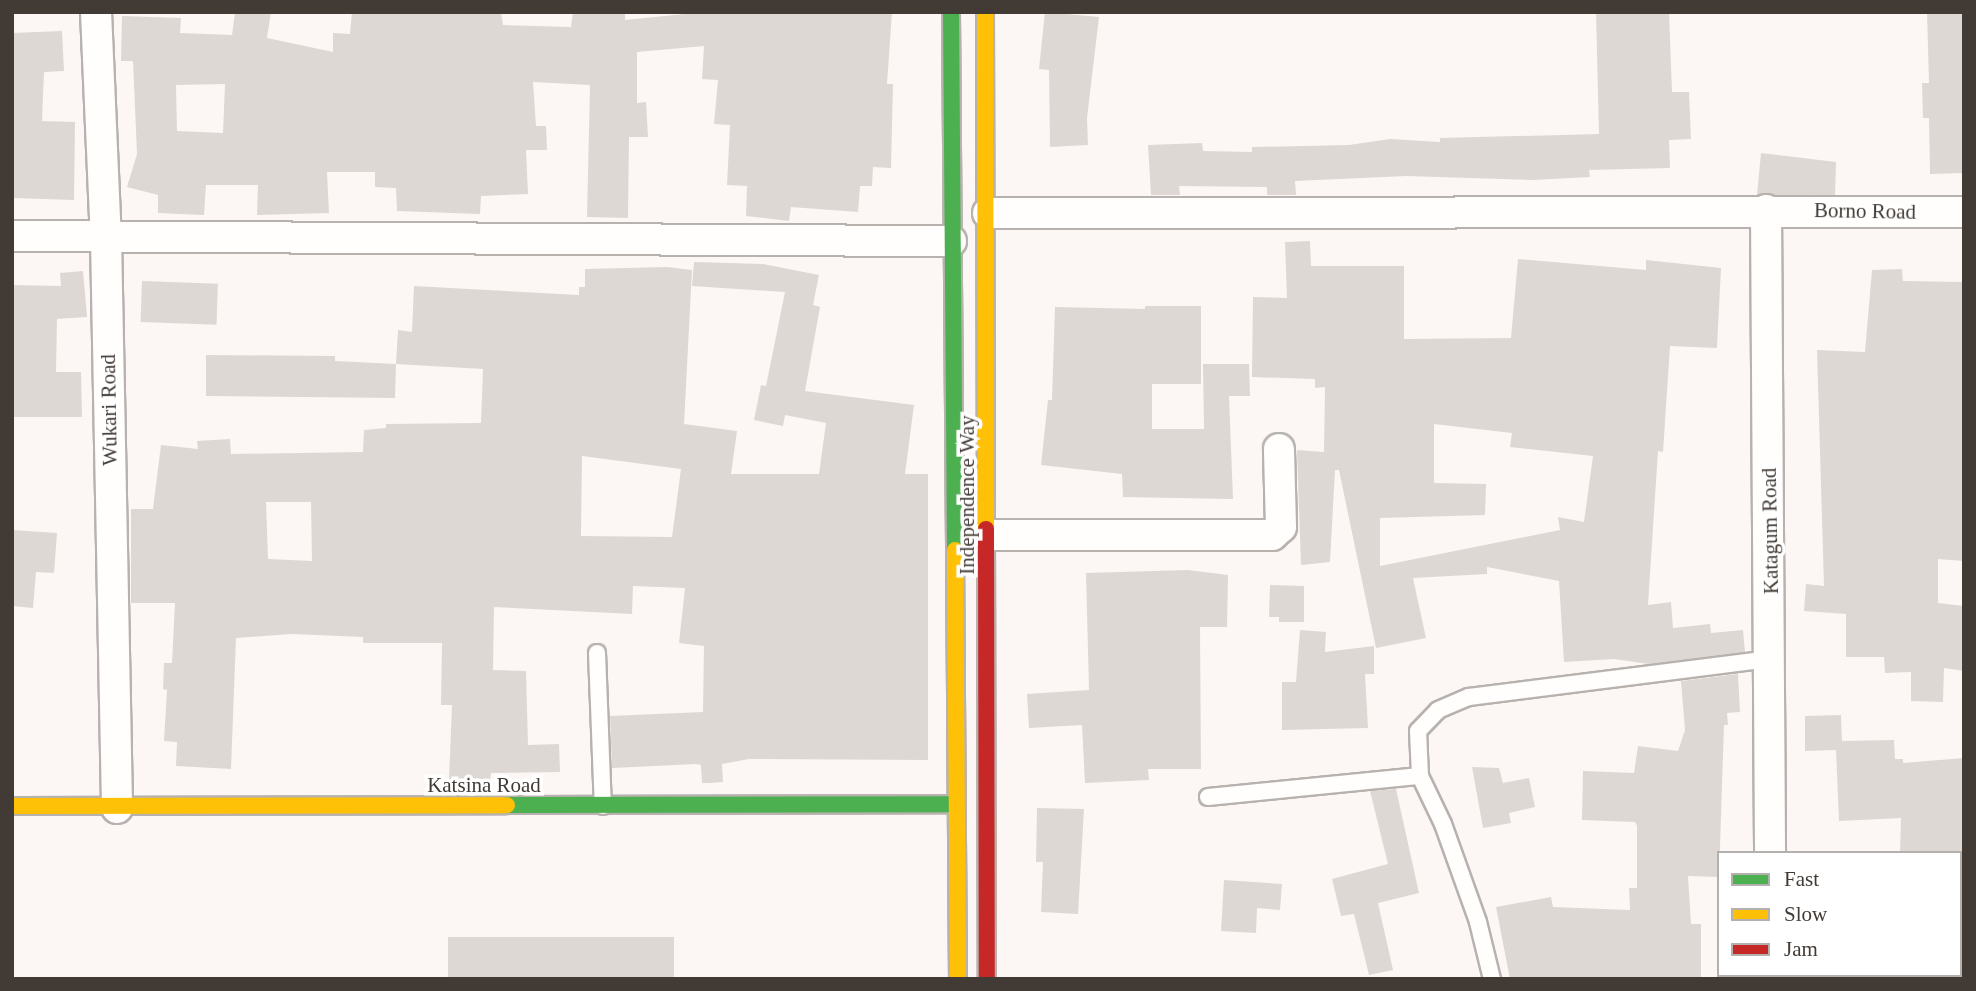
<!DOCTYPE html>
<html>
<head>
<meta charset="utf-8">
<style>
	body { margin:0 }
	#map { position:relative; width:1976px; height:991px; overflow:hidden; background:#fcf7f4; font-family:"Times New Roman",serif }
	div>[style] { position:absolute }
	.building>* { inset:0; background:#ded8d4; transform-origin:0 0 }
	.roads { filter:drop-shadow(2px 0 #b8b2af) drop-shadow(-2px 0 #b8b2af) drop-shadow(0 2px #b8b2af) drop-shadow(0 -2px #b8b2af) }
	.lane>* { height:16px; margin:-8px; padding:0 8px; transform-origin:8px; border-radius:8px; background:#fffefd }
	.street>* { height:30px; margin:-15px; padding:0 15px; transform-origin:15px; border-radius:15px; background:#fffefd }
	.fast>* { height:16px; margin:-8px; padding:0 8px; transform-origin:8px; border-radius:8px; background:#4caf50 }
	.slow>* { height:16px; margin:-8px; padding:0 8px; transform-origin:8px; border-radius:8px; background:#ffc107 }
	.jam>* { height:16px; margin:-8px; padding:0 8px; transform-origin:8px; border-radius:8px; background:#c62828 }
	span { translate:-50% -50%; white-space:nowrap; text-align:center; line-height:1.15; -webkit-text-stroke:7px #fff; paint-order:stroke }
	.street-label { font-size:21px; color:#423a34 }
	.frame { position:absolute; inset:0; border:14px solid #423a34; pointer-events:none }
	.legend { position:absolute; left:1717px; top:851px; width:245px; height:126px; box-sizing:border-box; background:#fff; border:2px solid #b3b0ae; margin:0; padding:9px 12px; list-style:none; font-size:21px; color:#423a34 }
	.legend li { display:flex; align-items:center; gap:14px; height:35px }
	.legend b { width:35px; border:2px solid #b3b0ae }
</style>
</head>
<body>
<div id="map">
	<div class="building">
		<div style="clip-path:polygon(evenodd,235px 12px,271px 12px,267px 38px,333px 52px,333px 33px,350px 34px,352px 12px,501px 12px,503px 25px,571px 27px,573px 12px,625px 12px,625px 20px,704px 12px,892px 12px,887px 84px,893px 84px,891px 168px,873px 167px,872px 186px,860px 186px,858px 212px,791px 207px,789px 221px,746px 216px,747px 186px,727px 185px,730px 125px,714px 124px,718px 80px,702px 79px,704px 46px,637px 52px,637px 103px,646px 102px,648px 137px,629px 137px,628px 218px,587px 217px,590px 85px,533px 82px,536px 126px,546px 126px,547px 150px,526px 150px,528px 194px,481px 196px,480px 214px,397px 211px,396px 188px,375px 187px,375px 172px,327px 172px,329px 213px,257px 215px,258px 185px,206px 185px,204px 215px,158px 213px,158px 195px,127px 187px,137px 154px,133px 61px,121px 61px,122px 16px,181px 18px,180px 33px,232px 35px,235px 12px,225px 84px,223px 133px,177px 131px,176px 85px,225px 84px)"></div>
		<div style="clip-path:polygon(1045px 12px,1099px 17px,1087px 118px,1088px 145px,1050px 147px,1049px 70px,1039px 69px)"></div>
		<div style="clip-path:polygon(1596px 12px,1669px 12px,1672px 92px,1689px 92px,1691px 139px,1669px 140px,1670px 168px,1589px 170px,1590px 177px,1532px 180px,1406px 176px,1295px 181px,1296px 195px,1267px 195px,1267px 187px,1179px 186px,1180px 195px,1151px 195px,1148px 145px,1202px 143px,1203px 151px,1252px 152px,1252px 147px,1349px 145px,1390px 139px,1440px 142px,1440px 138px,1599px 134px)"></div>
		<div style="clip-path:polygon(1927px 12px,1964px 12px,1964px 173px,1930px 174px,1929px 118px,1923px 118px,1922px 83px,1929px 83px)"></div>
		<div style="clip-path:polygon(62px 31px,64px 71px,44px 72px,42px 121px,75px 122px,74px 200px,12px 198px,12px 33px)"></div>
		<div style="clip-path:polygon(1761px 153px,1836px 162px,1835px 195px,1757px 195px)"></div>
		<div style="clip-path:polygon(evenodd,1310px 241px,1311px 266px,1404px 266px,1404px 339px,1511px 338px,1518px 259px,1646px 270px,1646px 260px,1721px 268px,1717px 348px,1670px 346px,1663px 452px,1658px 451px,1648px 605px,1671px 602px,1673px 628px,1710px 624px,1711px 633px,1743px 630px,1745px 652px,1649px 664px,1614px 659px,1564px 662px,1559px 581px,1487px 567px,1487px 574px,1413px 578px,1426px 638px,1376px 648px,1339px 470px,1335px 470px,1330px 562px,1301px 565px,1297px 450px,1324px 452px,1325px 387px,1315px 388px,1315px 379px,1252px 377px,1253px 297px,1287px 298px,1285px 242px,1310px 241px,1434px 424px,1512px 433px,1510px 447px,1593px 456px,1584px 522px,1558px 517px,1560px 530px,1380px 566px,1380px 518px,1485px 515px,1486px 484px,1434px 483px,1434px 424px)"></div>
		<div style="clip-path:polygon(evenodd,694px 262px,763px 264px,819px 275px,813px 305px,820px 307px,805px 391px,914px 405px,905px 474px,928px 474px,928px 760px,749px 759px,722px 764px,723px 782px,710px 783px,702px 783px,701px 765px,696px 764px,612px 768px,610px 716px,703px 712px,704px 646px,679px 643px,685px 588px,633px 586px,632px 614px,494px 607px,493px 670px,526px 671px,528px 745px,559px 744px,560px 772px,491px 773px,490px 783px,449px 780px,452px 705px,441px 705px,442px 643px,363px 643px,363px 637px,291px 634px,236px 638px,231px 769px,176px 766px,177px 742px,164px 741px,167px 690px,163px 689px,164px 663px,172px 663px,175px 603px,131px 603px,131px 509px,153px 509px,161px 445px,198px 449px,197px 441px,230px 439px,231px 454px,363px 452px,364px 430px,386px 428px,386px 424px,481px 423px,483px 369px,396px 364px,398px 330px,412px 332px,414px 286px,579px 295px,579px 287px,585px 287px,585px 269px,667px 267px,692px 270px,684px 424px,737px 431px,731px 474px,819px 474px,826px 423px,785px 415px,783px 426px,754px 420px,761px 385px,766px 386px,785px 292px,692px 286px,694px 262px,582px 456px,681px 469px,672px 537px,581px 536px,582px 456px,694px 262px,266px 502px,311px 502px,312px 561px,268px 559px,266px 502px)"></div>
		<div style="clip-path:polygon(1902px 269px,1903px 281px,1964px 282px,1964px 561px,1938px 559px,1938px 603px,1964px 606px,1964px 671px,1944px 668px,1943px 702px,1911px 701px,1911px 672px,1885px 673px,1884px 657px,1846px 657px,1846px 614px,1804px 611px,1806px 584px,1824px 586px,1817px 350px,1865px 352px,1872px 270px)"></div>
		<div style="clip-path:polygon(83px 271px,87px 317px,57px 319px,56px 372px,81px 372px,82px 417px,12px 417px,12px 285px,61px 286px,60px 273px)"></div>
		<div style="left:142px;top:281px;width:76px;height:41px;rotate:2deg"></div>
		<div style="clip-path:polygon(1145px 306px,1201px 306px,1201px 384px,1152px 384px,1152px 429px,1204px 429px,1203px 364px,1249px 364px,1250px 396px,1229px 396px,1233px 499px,1123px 497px,1122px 474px,1041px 465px,1048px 400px,1052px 400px,1055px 307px,1145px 309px)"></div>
		<div style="clip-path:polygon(206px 355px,335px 356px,335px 361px,396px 364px,395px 398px,206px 396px)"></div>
		<div style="clip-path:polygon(12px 530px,57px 533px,54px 573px,36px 572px,33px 608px,12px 606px)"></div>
		<div style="clip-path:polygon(1188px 570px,1228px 575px,1227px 627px,1200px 627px,1201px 769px,1148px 769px,1149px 780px,1085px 783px,1082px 725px,1029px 728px,1027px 694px,1089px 690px,1086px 573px)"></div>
		<div style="clip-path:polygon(1270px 585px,1304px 586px,1304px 622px,1279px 622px,1279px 617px,1269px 617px)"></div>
		<div style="clip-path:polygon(1300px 630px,1326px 632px,1325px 652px,1374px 646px,1374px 674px,1365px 674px,1368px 728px,1282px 730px,1282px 682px,1296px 682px)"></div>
		<div style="clip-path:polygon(1738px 674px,1740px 712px,1727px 713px,1728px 725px,1724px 725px,1719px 877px,1688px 876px,1691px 924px,1701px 924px,1701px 979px,1510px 979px,1496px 907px,1551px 897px,1553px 907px,1630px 910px,1629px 888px,1637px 888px,1637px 826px,1635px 822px,1582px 820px,1583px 771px,1634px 773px,1638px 746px,1678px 751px,1685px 730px,1681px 681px)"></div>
		<div style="clip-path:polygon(1841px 715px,1842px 741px,1894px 740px,1895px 759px,1903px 759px,1903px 763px,1964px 758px,1964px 853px,1900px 853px,1901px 818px,1839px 821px,1836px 750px,1805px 751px,1805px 716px)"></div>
		<div style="clip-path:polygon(1472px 767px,1499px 768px,1503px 783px,1529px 778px,1535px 807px,1509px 813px,1511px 823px,1483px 828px)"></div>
		<div style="clip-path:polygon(1396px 789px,1419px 893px,1378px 903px,1393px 970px,1369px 975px,1354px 914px,1341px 916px,1332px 879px,1388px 864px,1370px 791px)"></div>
		<div style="clip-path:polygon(1037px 808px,1084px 809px,1078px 914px,1041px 912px,1043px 862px,1036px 862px)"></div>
		<div style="clip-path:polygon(1224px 880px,1282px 884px,1280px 910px,1257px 908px,1256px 933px,1221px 931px)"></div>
		<div style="left:448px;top:937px;width:226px;height:40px"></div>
	</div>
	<div class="roads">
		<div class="lane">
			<div style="left:597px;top:653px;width:153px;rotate:87.8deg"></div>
			<div style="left:1420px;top:776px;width:53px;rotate:64.4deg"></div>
			<div style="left:1443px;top:824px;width:104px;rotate:70.3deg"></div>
			<div style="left:1478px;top:922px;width:59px;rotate:76.2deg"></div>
			<div style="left:1208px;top:797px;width:213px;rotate:-5.7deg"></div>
			<div style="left:1420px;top:776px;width:45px;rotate:-92.5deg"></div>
			<div style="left:1418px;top:731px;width:29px;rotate:-46deg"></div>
			<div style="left:1438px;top:710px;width:34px;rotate:-23deg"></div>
			<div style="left:1469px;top:697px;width:304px;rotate:-7.2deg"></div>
		</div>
		<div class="street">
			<div style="left:96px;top:12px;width:226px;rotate:87.5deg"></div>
			<div style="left:106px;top:238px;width:570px;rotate:88.89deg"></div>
			<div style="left:1766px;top:210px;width:643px;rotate:89.64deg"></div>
			<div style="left:988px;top:213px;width:976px;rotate:-0.06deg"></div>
			<div style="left:12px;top:236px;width:939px;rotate:0.31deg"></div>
			<div style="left:988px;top:535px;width:284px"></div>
			<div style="left:1272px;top:535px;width:12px;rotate:-42deg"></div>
			<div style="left:1281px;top:527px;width:78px;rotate:-91.5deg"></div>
			<div style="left:1769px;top:979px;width:4px;rotate:-90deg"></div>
		</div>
		<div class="fast">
			<div style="left:951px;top:12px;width:538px;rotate:89.57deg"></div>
			<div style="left:507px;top:805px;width:448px;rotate:-0.1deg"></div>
		</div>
		<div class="slow">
			<div style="left:985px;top:12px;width:517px;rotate:89.89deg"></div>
			<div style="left:955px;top:550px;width:429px;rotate:89.6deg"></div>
			<div style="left:12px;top:806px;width:495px;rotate:-0.1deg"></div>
		</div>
		<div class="jam">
			<div style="left:986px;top:529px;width:450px;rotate:89.9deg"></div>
		</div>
	</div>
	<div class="street-label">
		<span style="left:1865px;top:211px;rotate:1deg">Borno Road</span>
		<span style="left:109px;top:410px;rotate:-91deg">Wukari Road</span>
		<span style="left:967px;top:495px;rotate:-90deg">Independence Way</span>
		<span style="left:1770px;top:531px;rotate:-91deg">Katagum Road</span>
		<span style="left:484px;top:785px">Katsina Road</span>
	</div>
	<div class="frame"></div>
	<ul class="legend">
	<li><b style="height:9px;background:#4caf50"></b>Fast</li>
	<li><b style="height:9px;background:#ffc107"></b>Slow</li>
	<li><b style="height:9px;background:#c62828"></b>Jam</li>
	</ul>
</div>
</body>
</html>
